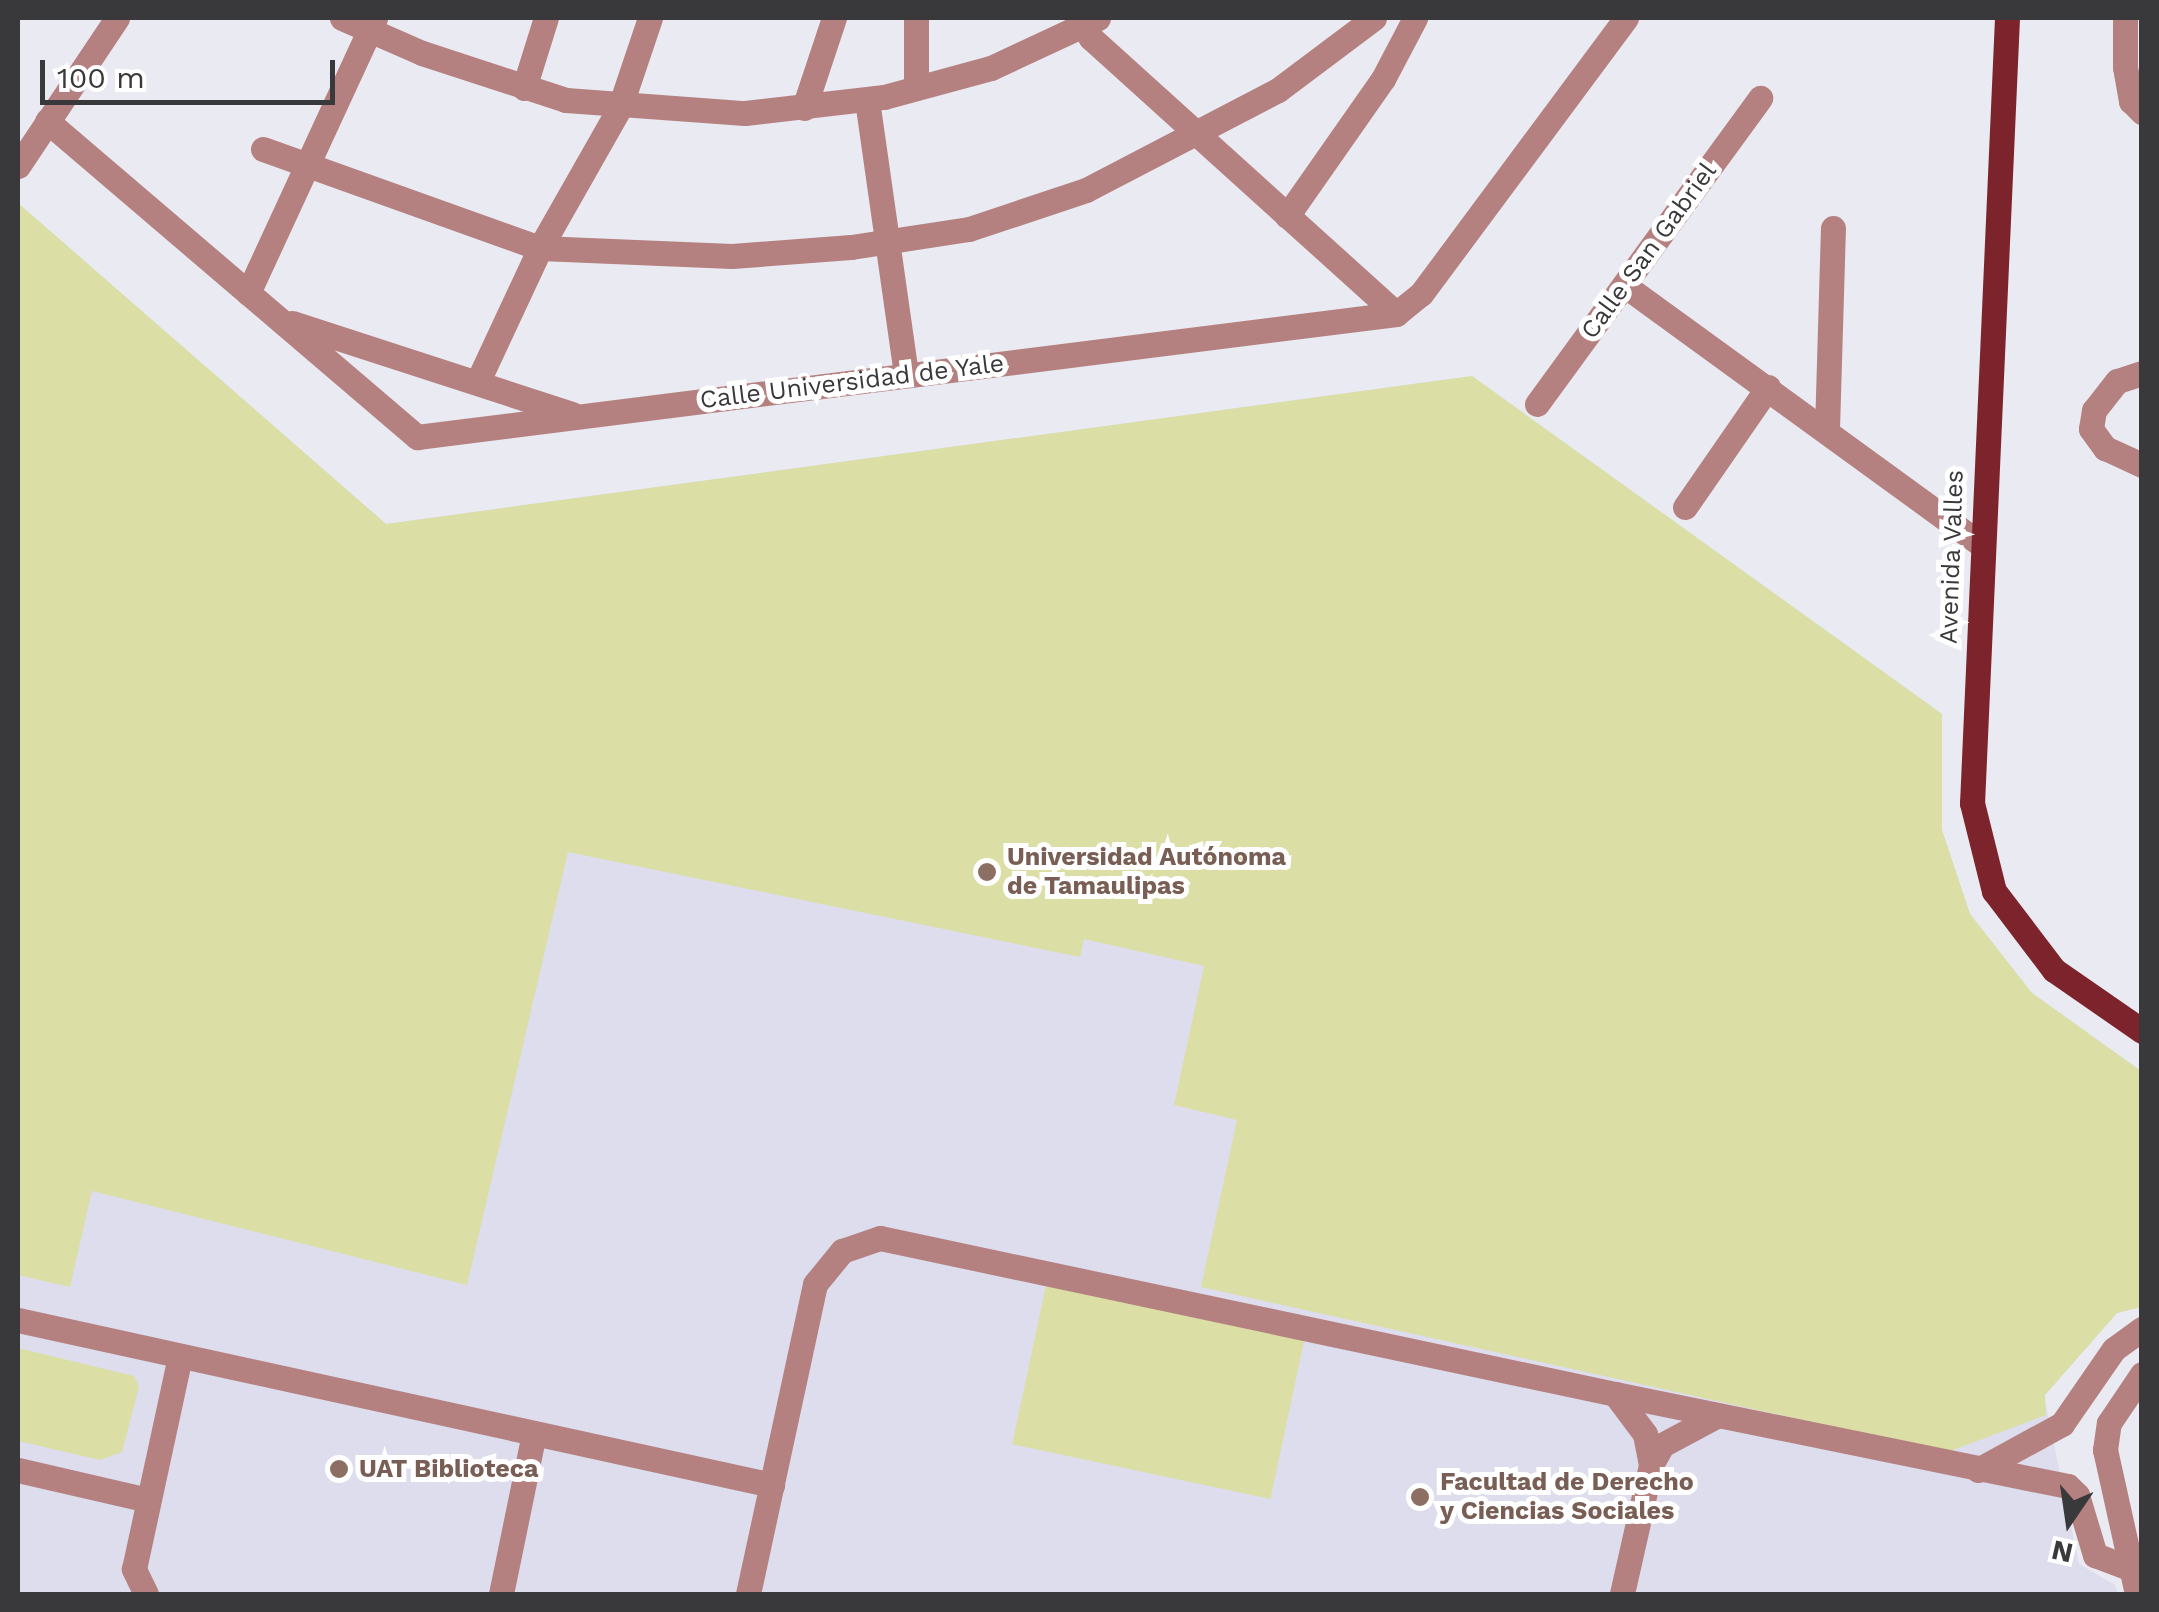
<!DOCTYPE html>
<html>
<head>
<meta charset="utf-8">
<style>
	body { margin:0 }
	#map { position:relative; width:2159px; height:1612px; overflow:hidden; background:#e9eaf2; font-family:"Work Sans",sans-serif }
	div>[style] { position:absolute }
	.built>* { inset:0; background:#dddded }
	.green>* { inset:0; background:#dbdfa6; transform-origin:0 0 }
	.minor>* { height:25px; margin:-12.5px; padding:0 12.5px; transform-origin:12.5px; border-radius:12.5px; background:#b58180 }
	.major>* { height:25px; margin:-12.5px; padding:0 12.5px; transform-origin:12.5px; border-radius:12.5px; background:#7d232b }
	.dots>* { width:28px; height:28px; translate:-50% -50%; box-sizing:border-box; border:5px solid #fff; border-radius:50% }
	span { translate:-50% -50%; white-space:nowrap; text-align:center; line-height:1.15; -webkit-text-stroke:10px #fff; paint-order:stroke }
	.street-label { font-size:25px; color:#39393c }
	.education-label { font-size:25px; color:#785e54; font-weight:700 }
	.left { translate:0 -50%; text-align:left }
	.frame { position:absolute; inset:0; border:20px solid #39393c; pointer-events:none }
	.north { position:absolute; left:2019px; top:1472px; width:100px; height:100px; -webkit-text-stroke:8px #fff; paint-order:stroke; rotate:193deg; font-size:28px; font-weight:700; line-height:40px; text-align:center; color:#39393c }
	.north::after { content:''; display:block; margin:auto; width:35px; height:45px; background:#39393c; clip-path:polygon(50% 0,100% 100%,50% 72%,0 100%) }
	.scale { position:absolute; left:40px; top:60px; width:295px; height:45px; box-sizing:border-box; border:5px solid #39393c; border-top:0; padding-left:12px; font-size:30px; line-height:35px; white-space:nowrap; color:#39393c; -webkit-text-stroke:8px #fff; paint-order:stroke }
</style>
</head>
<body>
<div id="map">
	<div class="built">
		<div style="clip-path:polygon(18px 203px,386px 524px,1472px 376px,1942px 714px,1942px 830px,1970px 914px,2032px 993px,2141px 1071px,2141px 1307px,2117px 1313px,2044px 1396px,2079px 1564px,2115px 1585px,2118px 1594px,18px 1594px)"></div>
	</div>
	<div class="green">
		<div style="clip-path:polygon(18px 203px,386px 524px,1472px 376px,1942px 714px,1942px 830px,1970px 914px,2032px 993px,2141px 1071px,2141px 1307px,2117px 1313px,2045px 1395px,2046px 1415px,1948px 1452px,1201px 1287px,1237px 1120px,1174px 1105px,1204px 966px,1084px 939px,1080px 957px,568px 852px,467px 1285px,92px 1191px,70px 1287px,18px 1275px)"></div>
		<div style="left:1049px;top:1271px;width:264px;height:177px;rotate:12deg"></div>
		<div style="clip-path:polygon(18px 1348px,134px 1376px,139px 1387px,122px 1452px,100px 1460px,18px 1441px)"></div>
	</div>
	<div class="minor">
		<div style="left:342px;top:18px;width:87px;rotate:23.6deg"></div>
		<div style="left:422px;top:53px;width:151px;rotate:18.1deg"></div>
		<div style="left:566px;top:100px;width:179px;rotate:4.2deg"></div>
		<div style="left:745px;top:113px;width:140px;rotate:-6.6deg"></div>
		<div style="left:884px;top:97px;width:111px;rotate:-15.2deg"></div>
		<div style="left:991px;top:68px;width:118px;rotate:-25deg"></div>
		<div style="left:916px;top:18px;width:70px;rotate:90deg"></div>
		<div style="left:1077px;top:18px;width:24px;rotate:55deg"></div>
		<div style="left:1091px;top:38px;width:411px;rotate:42.1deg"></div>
		<div style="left:2125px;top:18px;width:49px;rotate:90deg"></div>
		<div style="left:2125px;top:67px;width:35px;rotate:80deg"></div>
		<div style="left:2131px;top:101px;width:16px;rotate:45deg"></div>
		<div style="left:524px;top:88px;width:73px;rotate:-72.6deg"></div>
		<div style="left:867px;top:100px;width:277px;rotate:81.9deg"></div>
		<div style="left:804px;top:108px;width:95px;rotate:-71.6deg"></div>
		<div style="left:47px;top:121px;width:487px;rotate:40.5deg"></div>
		<div style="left:417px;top:437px;width:987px;rotate:-7.16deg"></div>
		<div style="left:1396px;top:314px;width:32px;rotate:-39deg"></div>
		<div style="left:1421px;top:294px;width:344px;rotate:-53.4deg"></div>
		<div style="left:263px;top:149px;width:294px;rotate:19.7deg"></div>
		<div style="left:540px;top:248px;width:192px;rotate:2.4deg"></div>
		<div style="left:732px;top:256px;width:119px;rotate:-4.3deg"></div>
		<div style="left:851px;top:247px;width:119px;rotate:-8.7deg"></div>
		<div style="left:969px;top:229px;width:123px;rotate:-18.4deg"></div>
		<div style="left:1086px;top:190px;width:216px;rotate:-27.5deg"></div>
		<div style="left:1278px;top:90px;width:120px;rotate:-36.9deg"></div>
		<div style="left:18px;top:166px;width:178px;rotate:-56.2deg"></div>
		<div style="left:1287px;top:216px;width:167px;rotate:-55deg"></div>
		<div style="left:1383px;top:79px;width:69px;rotate:-62.3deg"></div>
		<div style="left:1624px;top:285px;width:442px;rotate:36deg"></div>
		<div style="left:248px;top:293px;width:303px;rotate:-65.2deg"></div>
		<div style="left:292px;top:323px;width:294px;rotate:18deg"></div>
		<div style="left:2142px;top:373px;width:26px;rotate:162deg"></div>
		<div style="left:2117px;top:381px;width:37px;rotate:128deg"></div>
		<div style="left:2094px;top:410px;width:19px;rotate:99deg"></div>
		<div style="left:2091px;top:429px;width:24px;rotate:54deg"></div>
		<div style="left:2105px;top:448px;width:41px;rotate:24.7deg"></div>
		<div style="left:478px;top:381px;width:147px;rotate:-65deg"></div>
		<div style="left:540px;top:248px;width:162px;rotate:-60.4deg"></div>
		<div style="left:620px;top:107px;width:94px;rotate:-71.4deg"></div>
		<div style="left:1537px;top:404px;width:379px;rotate:-53.9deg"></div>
		<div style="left:1827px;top:429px;width:201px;rotate:-88.3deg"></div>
		<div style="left:1685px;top:507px;width:146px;rotate:-55.3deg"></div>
		<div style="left:18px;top:1320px;width:772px;rotate:12.34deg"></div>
		<div style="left:1615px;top:1394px;width:462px;rotate:11.5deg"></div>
		<div style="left:2068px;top:1486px;width:13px;rotate:45deg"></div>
		<div style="left:2077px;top:1495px;width:63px;rotate:73.3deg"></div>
		<div style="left:2095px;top:1555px;width:36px;rotate:21deg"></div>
		<div style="left:1651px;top:1465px;width:23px;rotate:-61deg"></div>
		<div style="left:1662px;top:1445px;width:61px;rotate:-28.2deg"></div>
		<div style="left:18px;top:1470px;width:133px;rotate:13deg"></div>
		<div style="left:1978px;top:1470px;width:96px;rotate:-28.7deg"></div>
		<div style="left:2062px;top:1424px;width:91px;rotate:-55.3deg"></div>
		<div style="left:2114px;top:1349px;width:34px;rotate:-36deg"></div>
		<div style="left:146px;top:1594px;width:28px;rotate:-116deg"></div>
		<div style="left:134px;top:1569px;width:218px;rotate:-77.8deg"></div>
		<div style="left:501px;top:1594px;width:164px;rotate:-78.4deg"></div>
		<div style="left:748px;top:1594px;width:317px;rotate:-77.8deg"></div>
		<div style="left:815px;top:1284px;width:43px;rotate:-50.7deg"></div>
		<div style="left:842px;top:1251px;width:40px;rotate:-18.9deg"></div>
		<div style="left:880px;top:1238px;width:751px;rotate:11.98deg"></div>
		<div style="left:1615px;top:1394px;width:50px;rotate:53.1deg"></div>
		<div style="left:1645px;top:1434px;width:32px;rotate:79deg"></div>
		<div style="left:1651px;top:1465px;width:132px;rotate:102.7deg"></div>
		<div style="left:2137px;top:1594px;width:148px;rotate:-102.5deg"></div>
		<div style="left:2105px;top:1450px;width:27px;rotate:-82deg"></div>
		<div style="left:2109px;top:1423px;width:59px;rotate:-56deg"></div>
	</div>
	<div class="major">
		<div style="left:2007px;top:18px;width:786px;rotate:92.55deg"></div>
		<div style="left:1972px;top:803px;width:91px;rotate:76deg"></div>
		<div style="left:1994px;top:891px;width:99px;rotate:52.8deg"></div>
		<div style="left:2054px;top:970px;width:107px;rotate:34.7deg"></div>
	</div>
	<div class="dots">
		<div style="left:987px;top:872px;background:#8d6e63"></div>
		<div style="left:339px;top:1469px;background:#8d6e63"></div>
		<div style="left:1420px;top:1497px;background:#8d6e63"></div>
	</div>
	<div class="street-label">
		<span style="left:1649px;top:251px;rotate:-54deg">Calle San Gabriel</span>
		<span style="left:852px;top:382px;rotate:-7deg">Calle Universidad de Yale</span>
		<span style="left:1952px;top:557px;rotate:-88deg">Avenida Valles</span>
	</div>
	<div class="education-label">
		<span class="left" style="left:1007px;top:872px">Universidad Autónoma<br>de Tamaulipas</span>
		<span class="left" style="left:359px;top:1469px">UAT Biblioteca</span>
		<span class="left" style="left:1440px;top:1497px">Facultad de Derecho<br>y Ciencias Sociales</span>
	</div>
	<div class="frame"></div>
	<div class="north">N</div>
	<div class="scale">100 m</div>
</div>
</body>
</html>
